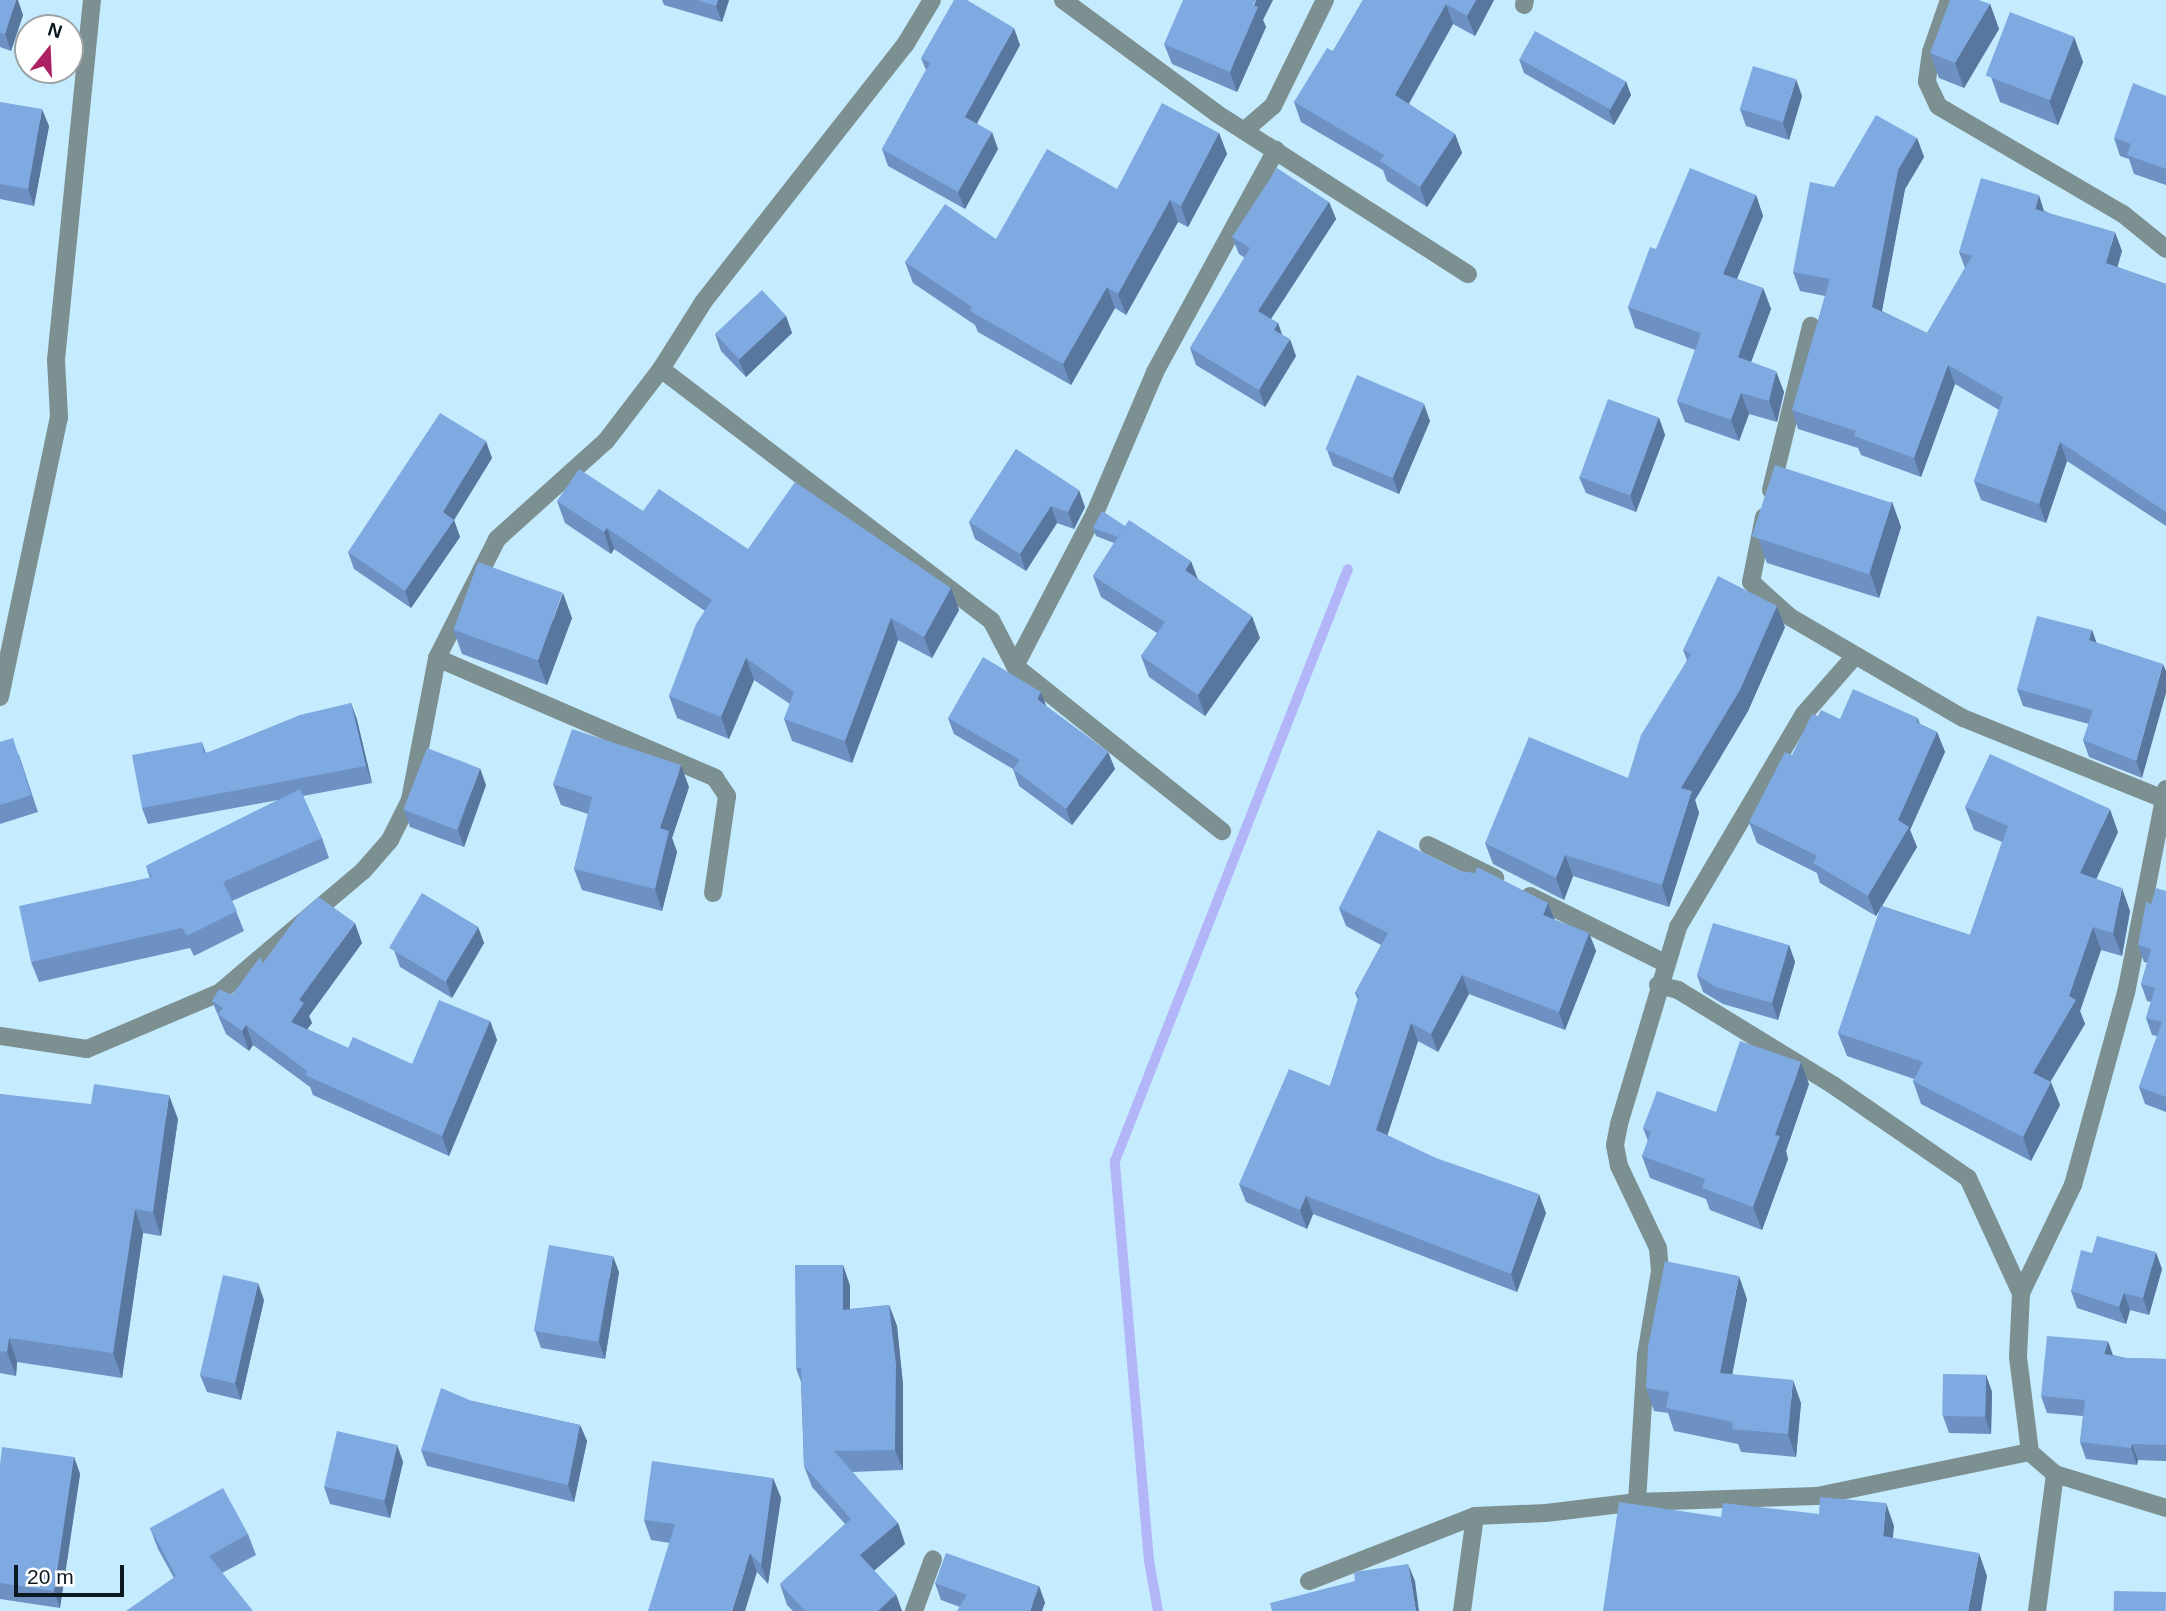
<!DOCTYPE html>
<html>
<head>
<meta charset="utf-8">
<style>
	body { margin:0 }
	#map { position:relative; width:2166px; height:1611px; overflow:hidden; background:#c5ebfe; font-family:Helvetica,sans-serif }
	div>[style] { position:absolute }
	.stream>* { height:10px; margin:-5px; padding:0 5px; transform-origin:5px; border-radius:5px; background:#b2b5f8 }
	.lane>* { height:18px; margin:-9px; padding:0 9px; transform-origin:9px; border-radius:9px; background:#7c8f91 }
	.street>* { height:18px; margin:-9px; padding:0 9px; transform-origin:9px; border-radius:9px; background:#7c8f91 }
	.wall>* { inset:0; background:#6d91c2 }
	.shaded-wall>* { inset:0; background:#59769e }
	.building>* { inset:0; background:#7fa9e1; transform-origin:0 0 }
	span { translate:-50% -50%; white-space:nowrap; text-align:center; line-height:1.15; -webkit-text-stroke:5px #fff; paint-order:stroke }
	.north { position:absolute; left:14px; top:14px; width:70px; height:70px; box-sizing:border-box; background:#fff; border:2px solid #9da3a5; border-radius:50%; rotate:18deg; font-size:19px; font-weight:700; line-height:28px; text-align:center; color:#0b181f }
	.north::after { content:''; display:block; margin:auto; width:24px; height:32px; background:#ab2162; clip-path:polygon(50% 0,100% 100%,50% 72%,0 100%) }
	.scale { position:absolute; left:14px; top:1565px; width:110px; height:32px; box-sizing:border-box; border:4px solid #0b181f; border-top:0; padding-left:9px; font-size:21px; line-height:24px; white-space:nowrap; color:#0b181f; -webkit-text-stroke:5px #fff; paint-order:stroke }
</style>
</head>
<body>
<div id="map">
	<div class="stream">
		<div style="left:1158px;top:1611px;width:51px;rotate:-100.2deg"></div>
		<div style="left:1149px;top:1561px;width:401px;rotate:-94.9deg"></div>
		<div style="left:1115px;top:1161px;width:636px;rotate:-68.52deg"></div>
	</div>
	<div class="lane">
		<div style="left:0;top:697px;width:286px;rotate:-78.1deg"></div>
		<div style="left:59px;top:417px;width:57px;rotate:-93deg"></div>
		<div style="left:56px;top:360px;width:362px;rotate:-84.3deg"></div>
	</div>
	<div class="street">
		<div style="left:1063px;top:0;width:190px;rotate:36.4deg"></div>
		<div style="left:1216px;top:113px;width:299px;rotate:32.6deg"></div>
		<div style="left:1949px;top:0;width:55px;rotate:109.1deg"></div>
		<div style="left:1931px;top:52px;width:30px;rotate:98deg"></div>
		<div style="left:1927px;top:82px;width:26px;rotate:65deg"></div>
		<div style="left:1938px;top:106px;width:214px;rotate:30.3deg"></div>
		<div style="left:2123px;top:214px;width:55px;rotate:39.1deg"></div>
		<div style="left:1524px;top:5px;width:5px;rotate:-79deg"></div>
		<div style="left:1245px;top:130px;width:37px;rotate:-41deg"></div>
		<div style="left:1273px;top:106px;width:118px;rotate:-63.9deg"></div>
		<div style="left:661px;top:369px;width:415px;rotate:37.3deg"></div>
		<div style="left:991px;top:620px;width:52px;rotate:62.4deg"></div>
		<div style="left:1015px;top:666px;width:265px;rotate:38.6deg"></div>
		<div style="left:1771px;top:490px;width:169px;rotate:-76.3deg"></div>
		<div style="left:1764px;top:517px;width:66px;rotate:101.3deg"></div>
		<div style="left:1751px;top:582px;width:52px;rotate:41.9deg"></div>
		<div style="left:1790px;top:617px;width:200px;rotate:30.3deg"></div>
		<div style="left:1963px;top:718px;width:216px;rotate:22deg"></div>
		<div style="left:437px;top:658px;width:303px;rotate:23.3deg"></div>
		<div style="left:715px;top:778px;width:22px;rotate:56deg"></div>
		<div style="left:727px;top:796px;width:98px;rotate:98.2deg"></div>
		<div style="left:1015px;top:666px;width:173px;rotate:-62.4deg"></div>
		<div style="left:1095px;top:513px;width:153px;rotate:-66.9deg"></div>
		<div style="left:1155px;top:372px;width:253px;rotate:-61.4deg"></div>
		<div style="left:1428px;top:845px;width:75px;rotate:26.2deg"></div>
		<div style="left:1530px;top:896px;width:151px;rotate:26.4deg"></div>
		<div style="left:1658px;top:985px;width:21px;rotate:14deg"></div>
		<div style="left:1678px;top:990px;width:182px;rotate:31.5deg"></div>
		<div style="left:1833px;top:1085px;width:164px;rotate:34.6deg"></div>
		<div style="left:1968px;top:1178px;width:127px;rotate:65.3deg"></div>
		<div style="left:0;top:1036px;width:88px;rotate:8.5deg"></div>
		<div style="left:87px;top:1049px;width:143px;rotate:-23deg"></div>
		<div style="left:219px;top:993px;width:189px;rotate:-40.3deg"></div>
		<div style="left:363px;top:871px;width:41px;rotate:-48.9deg"></div>
		<div style="left:390px;top:840px;width:45px;rotate:-63.4deg"></div>
		<div style="left:410px;top:800px;width:145px;rotate:-79.2deg"></div>
		<div style="left:437px;top:658px;width:133px;rotate:-63.2deg"></div>
		<div style="left:497px;top:539px;width:147px;rotate:-42deg"></div>
		<div style="left:606px;top:441px;width:91px;rotate:-52.6deg"></div>
		<div style="left:661px;top:369px;width:80px;rotate:-57.7deg"></div>
		<div style="left:704px;top:301px;width:325px;rotate:-51.9deg"></div>
		<div style="left:905px;top:45px;width:52px;rotate:-59deg"></div>
		<div style="left:2055px;top:1474px;width:116px;rotate:17deg"></div>
		<div style="left:1637px;top:1502px;width:147px;rotate:-86.5deg"></div>
		<div style="left:1646px;top:1355px;width:85px;rotate:-80.5deg"></div>
		<div style="left:1660px;top:1271px;width:23px;rotate:-95deg"></div>
		<div style="left:1658px;top:1248px;width:91px;rotate:-115.4deg"></div>
		<div style="left:1619px;top:1166px;width:21px;rotate:-101deg"></div>
		<div style="left:1615px;top:1145px;width:21px;rotate:-79deg"></div>
		<div style="left:1619px;top:1124px;width:206px;rotate:-73.3deg"></div>
		<div style="left:1678px;top:927px;width:247px;rotate:-59.4deg"></div>
		<div style="left:1804px;top:714px;width:76px;rotate:-48.7deg"></div>
		<div style="left:1309px;top:1581px;width:178px;rotate:-21.4deg"></div>
		<div style="left:1475px;top:1516px;width:71px;rotate:-2.4deg"></div>
		<div style="left:1546px;top:1513px;width:92px;rotate:-6.9deg"></div>
		<div style="left:1637px;top:1502px;width:180px;rotate:-1.9deg"></div>
		<div style="left:1817px;top:1496px;width:217px;rotate:-11.7deg"></div>
		<div style="left:914px;top:1611px;width:55px;rotate:-69.9deg"></div>
		<div style="left:1462px;top:1611px;width:96px;rotate:-82.2deg"></div>
		<div style="left:2037px;top:1611px;width:138px;rotate:-82.5deg"></div>
		<div style="left:2055px;top:1474px;width:33px;rotate:-139deg"></div>
		<div style="left:2030px;top:1452px;width:96px;rotate:-97.2deg"></div>
		<div style="left:2018px;top:1357px;width:64px;rotate:-87.3deg"></div>
		<div style="left:2021px;top:1293px;width:120px;rotate:-64.3deg"></div>
		<div style="left:2073px;top:1185px;width:199px;rotate:-74.6deg"></div>
		<div style="left:2126px;top:993px;width:208px;rotate:-78.9deg"></div>
	</div>
	<div class="wall">
		<div style="clip-path:polygon(0 0,23px 15px,11px 51px,0 47px)"></div>
		<div style="clip-path:polygon(662px 0,729px 0,722px 22px,664px 5px)"></div>
		<div style="clip-path:polygon(1363px 0,1494px 0,1475px 36px,1453px 24px,1409px 104px,1455px 134px,1462px 153px,1427px 207px,1387px 181px,1383px 170px,1301px 122px,1294px 102px,1333px 51px)"></div>
		<div style="clip-path:polygon(1990px 4px,1999px 29px,1964px 88px,1939px 78px,1930px 53px)"></div>
		<div style="clip-path:polygon(1263px 20px,1266px 27px,1237px 92px,1172px 64px,1164px 44px)"></div>
		<div style="clip-path:polygon(2074px 37px,2083px 62px,2058px 125px,2000px 102px,1991px 77px)"></div>
		<div style="clip-path:polygon(1020px 45px,977px 123px,998px 149px,965px 209px,888px 166px,882px 149px,926px 70px,921px 58px)"></div>
		<div style="clip-path:polygon(1519px 59px,1631px 95px,1614px 125px,1524px 73px)"></div>
		<div style="clip-path:polygon(1802px 96px,1789px 140px,1746px 126px,1740px 109px)"></div>
		<div style="clip-path:polygon(2166px 96px,2166px 185px,2134px 174px,2129px 159px,2120px 156px,2114px 138px)"></div>
		<div style="clip-path:polygon(0 102px,49px 126px,34px 206px,0 199px)"></div>
		<div style="clip-path:polygon(1219px 133px,1227px 154px,1188px 227px,1178px 222px,1126px 315px,1115px 308px,1071px 385px,978px 332px,975px 325px,913px 283px,905px 262px,996px 239px,1117px 189px)"></div>
		<div style="clip-path:polygon(1917px 138px,1924px 157px,1905px 189px,1882px 311px,1927px 333px,1965px 268px,1959px 252px,2045px 211px,2122px 251px,2117px 267px,2166px 284px,2166px 526px,2067px 461px,2046px 523px,1981px 500px,1974px 481px,1999px 410px,1955px 384px,1921px 477px,1861px 455px,1858px 448px,1798px 429px,1792px 410px,1825px 296px,1800px 291px,1793px 272px,1834px 187px)"></div>
		<div style="clip-path:polygon(1756px 195px,1763px 216px,1737px 279px,1763px 288px,1771px 309px,1751px 362px,1784px 392px,1777px 422px,1749px 414px,1739px 441px,1685px 422px,1677px 401px,1695px 350px,1635px 328px,1628px 307px,1656px 249px)"></div>
		<div style="clip-path:polygon(1329px 202px,1336px 219px,1271px 319px,1278px 323px,1282px 335px,1296px 356px,1265px 407px,1196px 365px,1190px 348px,1245px 258px,1239px 254px,1232px 237px)"></div>
		<div style="clip-path:polygon(786px 316px,792px 333px,746px 377px,721px 351px,715px 334px)"></div>
		<div style="clip-path:polygon(1659px 418px,1665px 435px,1636px 512px,1586px 493px,1579px 477px)"></div>
		<div style="clip-path:polygon(1430px 421px,1399px 494px,1333px 466px,1327px 450px)"></div>
		<div style="clip-path:polygon(1016px 449px,1085px 507px,1074px 529px,1057px 523px,1026px 571px,975px 539px,969px 522px)"></div>
		<div style="clip-path:polygon(492px 458px,454px 520px,460px 537px,411px 608px,354px 569px,348px 552px)"></div>
		<div style="clip-path:polygon(557px 501px,643px 511px,748px 549px,951px 588px,959px 610px,932px 658px,898px 640px,852px 763px,792px 741px,784px 719px,790px 704px,754px 680px,729px 739px,677px 718px,669px 696px,705px 611px,614px 549px,611px 554px,565px 523px)"></div>
		<div style="clip-path:polygon(1892px 502px,1901px 527px,1879px 598px,1767px 563px,1758px 538px)"></div>
		<div style="clip-path:polygon(1102px 511px,1198px 579px,1260px 638px,1205px 716px,1149px 677px,1141px 656px,1157px 633px,1101px 597px,1093px 576px,1114px 543px,1096px 536px,1093px 528px)"></div>
		<div style="clip-path:polygon(572px 618px,547px 685px,462px 654px,453px 629px)"></div>
		<div style="clip-path:polygon(1785px 627px,1748px 711px,1695px 800px,1699px 813px,1669px 907px,1573px 876px,1564px 900px,1493px 864px,1485px 843px,1628px 778px,1687px 660px,1683px 650px)"></div>
		<div style="clip-path:polygon(2092px 630px,2142px 778px,2089px 757px,2083px 740px,2089px 724px,2023px 706px,2017px 689px)"></div>
		<div style="clip-path:polygon(351px 703px,357px 720px,372px 783px,303px 796px,322px 838px,329px 858px,232px 901px,244px 931px,194px 956px,190px 948px,39px 982px,31px 962px,150px 878px,146px 866px,278px 800px,148px 824px,142px 808px,202px 742px,206px 753px)"></div>
		<div style="clip-path:polygon(1046px 706px,1108px 752px,1115px 769px,1072px 825px,1019px 786px,1013px 769px,954px 734px,948px 718px)"></div>
		<div style="clip-path:polygon(1818px 716px,1840px 719px,1918px 718px,1920px 724px,1937px 732px,1945px 752px,1910px 830px,1917px 847px,1882px 906px,1970px 935px,2002px 842px,1974px 830px,1965px 807px,2118px 832px,2096px 879px,2130px 911px,2122px 956px,2101px 950px,2080px 1011px,2085px 1024px,2050px 1081px,2060px 1105px,2031px 1161px,1921px 1104px,1913px 1081px,1914px 1079px,1847px 1056px,1838px 1033px,1881px 907px,1876px 916px,1820px 883px,1817px 873px,1757px 843px,1749px 822px)"></div>
		<div style="clip-path:polygon(0 742px,19px 755px,38px 812px,0 824px)"></div>
		<div style="clip-path:polygon(553px 784px,689px 787px,672px 838px,677px 852px,662px 911px,582px 890px,574px 869px,588px 814px,561px 805px)"></div>
		<div style="clip-path:polygon(486px 785px,464px 847px,410px 827px,404px 810px)"></div>
		<div style="clip-path:polygon(1460px 871px,1548px 903px,1555px 920px,1589px 933px,1596px 951px,1565px 1030px,1469px 994px,1438px 1052px,1418px 1041px,1387px 1135px,1546px 1213px,1517px 1292px,1313px 1214px,1307px 1229px,1246px 1202px,1239px 1184px,1330px 1086px,1358px 1000px,1355px 993px,1381px 945px,1346px 926px,1339px 908px)"></div>
		<div style="clip-path:polygon(2166px 891px,2166px 1112px,2145px 1104px,2139px 1087px,2157px 1036px,2152px 1035px,2146px 1018px,2151px 1002px,2147px 1001px,2141px 984px,2147px 963px,2144px 962px,2138px 945px,2151px 904px)"></div>
		<div style="clip-path:polygon(478px 927px,484px 943px,452px 998px,400px 967px,394px 950px)"></div>
		<div style="clip-path:polygon(362px 943px,309px 1016px,312px 1023px,307px 1029px,348px 1048px,412px 1064px,490px 1021px,497px 1040px,449px 1156px,313px 1095px,310px 1087px,253px 1045px,249px 1051px,226px 1034px,220px 1020px,212px 1001px,232px 995px,263px 963px)"></div>
		<div style="clip-path:polygon(1789px 945px,1795px 962px,1778px 1020px,1723px 1004px,1703px 992px,1697px 975px)"></div>
		<div style="clip-path:polygon(1809px 1084px,1786px 1151px,1788px 1159px,1762px 1230px,1710px 1210px,1706px 1199px,1650px 1178px,1642px 1156px,1648px 1141px,1643px 1128px,1716px 1112px)"></div>
		<div style="clip-path:polygon(0 1094px,178px 1119px,161px 1236px,143px 1233px,122px 1378px,17px 1362px,16px 1376px,0 1373px)"></div>
		<div style="clip-path:polygon(2092px 1253px,2162px 1269px,2149px 1315px,2130px 1310px,2126px 1324px,2077px 1308px,2071px 1291px)"></div>
		<div style="clip-path:polygon(843px 1265px,850px 1286px,850px 1309px,889px 1305px,897px 1326px,903px 1385px,903px 1470px,852px 1472px,898px 1523px,905px 1544px,874px 1570px,902px 1611px,793px 1611px,787px 1605px,780px 1584px,845px 1524px,812px 1487px,804px 1466px,801px 1382px,796px 1368px)"></div>
		<div style="clip-path:polygon(619px 1272px,605px 1359px,541px 1348px,535px 1331px)"></div>
		<div style="clip-path:polygon(1747px 1299px,1732px 1374px,1801px 1403px,1796px 1457px,1741px 1452px,1738px 1444px,1674px 1431px,1668px 1413px,1654px 1411px,1646px 1388px)"></div>
		<div style="clip-path:polygon(264px 1300px,241px 1400px,207px 1392px,200px 1375px)"></div>
		<div style="clip-path:polygon(2113px 1355px,2126px 1358px,2166px 1359px,2166px 1461px,2138px 1460px,2137px 1465px,2086px 1459px,2080px 1442px,2083px 1416px,2047px 1413px,2041px 1396px)"></div>
		<div style="clip-path:polygon(1986px 1375px,1992px 1392px,1991px 1434px,1949px 1433px,1943px 1416px)"></div>
		<div style="clip-path:polygon(472px 1401px,580px 1425px,587px 1441px,574px 1502px,427px 1466px,421px 1450px)"></div>
		<div style="clip-path:polygon(397px 1445px,403px 1462px,390px 1518px,330px 1504px,324px 1487px)"></div>
		<div style="clip-path:polygon(74px 1457px,80px 1474px,60px 1608px,0 1599px,0 1465px)"></div>
		<div style="clip-path:polygon(773px 1478px,781px 1498px,768px 1584px,757px 1572px,670px 1543px,651px 1540px,644px 1520px)"></div>
		<div style="clip-path:polygon(150px 1528px,248px 1534px,256px 1555px,222px 1573px,174px 1578px,158px 1549px)"></div>
		<div style="clip-path:polygon(935px 1583px,1039px 1586px,1045px 1603px,960px 1607px,941px 1600px)"></div>
	</div>
	<div class="shaded-wall">
		<div style="clip-path:polygon(16px 0,18px 0,23px 15px,11px 51px,5px 34px)"></div>
		<div style="clip-path:polygon(718px 0,729px 0,722px 22px,716px 6px)"></div>
		<div style="clip-path:polygon(1256px 0,1273px 0,1263px 20px,1266px 27px,1237px 92px,1230px 72px)"></div>
		<div style="clip-path:polygon(1476px 0,1494px 0,1475px 36px,1467px 16px)"></div>
		<div style="clip-path:polygon(1446px 4px,1453px 24px,1402px 115px,1395px 95px)"></div>
		<div style="clip-path:polygon(1990px 4px,1999px 29px,1964px 88px,1955px 63px)"></div>
		<div style="clip-path:polygon(1014px 28px,1020px 45px,971px 134px,965px 117px)"></div>
		<div style="clip-path:polygon(2074px 37px,2083px 62px,2058px 125px,2049px 100px)"></div>
		<div style="clip-path:polygon(1796px 79px,1802px 96px,1789px 140px,1783px 123px)"></div>
		<div style="clip-path:polygon(1626px 81px,1631px 95px,1614px 125px,1609px 111px)"></div>
		<div style="clip-path:polygon(42px 109px,49px 126px,34px 206px,28px 189px)"></div>
		<div style="clip-path:polygon(992px 132px,998px 149px,965px 209px,958px 192px)"></div>
		<div style="clip-path:polygon(1219px 133px,1227px 154px,1188px 227px,1181px 206px)"></div>
		<div style="clip-path:polygon(1455px 134px,1462px 153px,1427px 207px,1420px 187px)"></div>
		<div style="clip-path:polygon(1917px 138px,1924px 157px,1905px 189px,1879px 326px,1872px 307px,1898px 170px)"></div>
		<div style="clip-path:polygon(1756px 195px,1763px 216px,1730px 295px,1723px 274px)"></div>
		<div style="clip-path:polygon(2039px 195px,2045px 214px,2035px 209px)"></div>
		<div style="clip-path:polygon(1170px 200px,1178px 222px,1126px 315px,1118px 294px)"></div>
		<div style="clip-path:polygon(1329px 202px,1336px 219px,1265px 328px,1258px 311px)"></div>
		<div style="clip-path:polygon(2115px 232px,2122px 251px,2113px 282px,2106px 263px)"></div>
		<div style="clip-path:polygon(1107px 287px,1115px 308px,1071px 385px,1063px 364px)"></div>
		<div style="clip-path:polygon(1763px 288px,1771px 309px,1745px 378px,1738px 357px)"></div>
		<div style="clip-path:polygon(786px 316px,792px 333px,746px 377px,739px 360px)"></div>
		<div style="clip-path:polygon(1278px 323px,1284px 340px,1274px 330px)"></div>
		<div style="clip-path:polygon(1290px 339px,1296px 356px,1265px 407px,1259px 390px)"></div>
		<div style="clip-path:polygon(1948px 365px,1955px 384px,1921px 477px,1914px 458px)"></div>
		<div style="clip-path:polygon(1776px 371px,1784px 392px,1777px 422px,1769px 401px)"></div>
		<div style="clip-path:polygon(1741px 393px,1749px 414px,1739px 441px,1731px 420px)"></div>
		<div style="clip-path:polygon(1424px 404px,1430px 421px,1399px 494px,1393px 478px)"></div>
		<div style="clip-path:polygon(1659px 418px,1665px 435px,1636px 512px,1630px 495px)"></div>
		<div style="clip-path:polygon(486px 441px,492px 458px,454px 520px,460px 537px,411px 608px,405px 591px,443px 512px)"></div>
		<div style="clip-path:polygon(2060px 442px,2067px 461px,2046px 523px,2039px 504px)"></div>
		<div style="clip-path:polygon(1079px 490px,1085px 507px,1074px 529px,1068px 512px)"></div>
		<div style="clip-path:polygon(1892px 502px,1901px 527px,1879px 598px,1870px 573px)"></div>
		<div style="clip-path:polygon(1051px 506px,1057px 523px,1026px 571px,1020px 554px)"></div>
		<div style="clip-path:polygon(607px 528px,614px 549px,611px 554px,604px 532px)"></div>
		<div style="clip-path:polygon(1191px 561px,1199px 582px,1185px 570px)"></div>
		<div style="clip-path:polygon(951px 588px,959px 610px,932px 658px,924px 637px)"></div>
		<div style="clip-path:polygon(563px 593px,572px 618px,547px 685px,538px 661px)"></div>
		<div style="clip-path:polygon(1777px 606px,1785px 627px,1748px 711px,1695px 800px,1699px 813px,1669px 907px,1662px 885px,1681px 788px)"></div>
		<div style="clip-path:polygon(1252px 616px,1260px 638px,1205px 716px,1198px 695px)"></div>
		<div style="clip-path:polygon(891px 618px,898px 640px,852px 763px,845px 741px)"></div>
		<div style="clip-path:polygon(2092px 630px,2098px 647px,2089px 640px)"></div>
		<div style="clip-path:polygon(746px 658px,754px 680px,729px 739px,721px 717px)"></div>
		<div style="clip-path:polygon(2163px 664px,2166px 671px,2166px 693px,2142px 778px,2136px 761px)"></div>
		<div style="clip-path:polygon(1041px 692px,1047px 708px,1037px 699px)"></div>
		<div style="clip-path:polygon(351px 703px,357px 720px,372px 783px,366px 766px)"></div>
		<div style="clip-path:polygon(1937px 732px,1945px 752px,1910px 830px,1917px 847px,1876px 916px,1868px 896px,1898px 820px)"></div>
		<div style="clip-path:polygon(1108px 752px,1115px 769px,1072px 825px,1066px 809px)"></div>
		<div style="clip-path:polygon(681px 765px,689px 787px,672px 838px,677px 852px,662px 911px,655px 889px,660px 828px)"></div>
		<div style="clip-path:polygon(480px 768px,486px 785px,464px 847px,458px 830px)"></div>
		<div style="clip-path:polygon(2110px 809px,2118px 832px,2088px 897px,2080px 873px)"></div>
		<div style="clip-path:polygon(1565px 855px,1573px 876px,1564px 900px,1556px 878px)"></div>
		<div style="clip-path:polygon(2122px 888px,2130px 911px,2122px 956px,2113px 933px)"></div>
		<div style="clip-path:polygon(1548px 903px,1555px 921px,1543px 915px)"></div>
		<div style="clip-path:polygon(355px 923px,362px 943px,309px 1016px,312px 1023px,298px 1042px,291px 1022px,299px 1000px)"></div>
		<div style="clip-path:polygon(478px 927px,484px 943px,452px 998px,446px 981px)"></div>
		<div style="clip-path:polygon(2093px 927px,2101px 950px,2080px 1011px,2085px 1024px,2042px 1096px,2033px 1073px,2069px 996px)"></div>
		<div style="clip-path:polygon(1589px 933px,1596px 951px,1565px 1030px,1559px 1012px)"></div>
		<div style="clip-path:polygon(1789px 945px,1795px 962px,1778px 1020px,1772px 1003px)"></div>
		<div style="clip-path:polygon(1462px 975px,1469px 994px,1438px 1052px,1431px 1034px)"></div>
		<div style="clip-path:polygon(490px 1021px,497px 1040px,449px 1156px,442px 1136px)"></div>
		<div style="clip-path:polygon(1411px 1023px,1418px 1041px,1383px 1149px,1376px 1130px)"></div>
		<div style="clip-path:polygon(246px 1025px,253px 1045px,249px 1051px,242px 1031px)"></div>
		<div style="clip-path:polygon(1801px 1062px,1809px 1084px,1786px 1151px,1788px 1159px,1762px 1230px,1753px 1207px,1775px 1135px)"></div>
		<div style="clip-path:polygon(2051px 1082px,2060px 1105px,2031px 1161px,2023px 1137px)"></div>
		<div style="clip-path:polygon(169px 1095px,178px 1119px,161px 1236px,153px 1212px)"></div>
		<div style="clip-path:polygon(1539px 1194px,1546px 1213px,1517px 1292px,1511px 1274px)"></div>
		<div style="clip-path:polygon(1306px 1196px,1313px 1214px,1307px 1229px,1300px 1210px)"></div>
		<div style="clip-path:polygon(135px 1209px,143px 1233px,122px 1378px,113px 1353px)"></div>
		<div style="clip-path:polygon(2156px 1252px,2162px 1269px,2149px 1315px,2143px 1298px)"></div>
		<div style="clip-path:polygon(613px 1256px,619px 1272px,605px 1359px,599px 1342px)"></div>
		<div style="clip-path:polygon(843px 1265px,850px 1286px,850px 1330px,843px 1310px)"></div>
		<div style="clip-path:polygon(1739px 1276px,1747px 1299px,1728px 1396px,1720px 1373px)"></div>
		<div style="clip-path:polygon(258px 1283px,264px 1300px,241px 1400px,235px 1383px)"></div>
		<div style="clip-path:polygon(2124px 1293px,2130px 1310px,2126px 1324px,2119px 1307px)"></div>
		<div style="clip-path:polygon(889px 1305px,897px 1326px,903px 1385px,903px 1470px,895px 1450px)"></div>
		<div style="clip-path:polygon(9px 1338px,17px 1362px,16px 1376px,7px 1352px)"></div>
		<div style="clip-path:polygon(2108px 1341px,2114px 1358px,2104px 1354px)"></div>
		<div style="clip-path:polygon(1986px 1375px,1992px 1392px,1991px 1434px,1985px 1417px)"></div>
		<div style="clip-path:polygon(1793px 1380px,1801px 1403px,1796px 1457px,1788px 1434px)"></div>
		<div style="clip-path:polygon(580px 1425px,587px 1441px,574px 1502px,568px 1485px)"></div>
		<div style="clip-path:polygon(2132px 1444px,2138px 1460px,2137px 1465px,2131px 1448px)"></div>
		<div style="clip-path:polygon(397px 1445px,403px 1462px,390px 1518px,384px 1501px)"></div>
		<div style="clip-path:polygon(74px 1457px,80px 1474px,60px 1608px,54px 1591px)"></div>
		<div style="clip-path:polygon(773px 1478px,781px 1498px,768px 1584px,761px 1565px)"></div>
		<div style="clip-path:polygon(1886px 1503px,1894px 1526px,1891px 1559px,1883px 1536px)"></div>
		<div style="clip-path:polygon(898px 1523px,905px 1544px,868px 1576px,860px 1555px)"></div>
		<div style="clip-path:polygon(750px 1553px,757px 1572px,745px 1611px,732px 1611px)"></div>
		<div style="clip-path:polygon(1979px 1553px,1987px 1576px,1981px 1611px,1968px 1611px)"></div>
		<div style="clip-path:polygon(1408px 1564px,1415px 1581px,1419px 1611px,1416px 1611px)"></div>
		<div style="clip-path:polygon(1039px 1586px,1045px 1603px,1042px 1611px,1030px 1611px)"></div>
		<div style="clip-path:polygon(896px 1594px,902px 1611px,878px 1611px)"></div>
	</div>
	<div class="building">
		<div style="clip-path:polygon(0 0,16px 0,5px 34px,0 33px)"></div>
		<div style="clip-path:polygon(697px 0,718px 0,716px 6px)"></div>
		<div style="clip-path:polygon(954px 0,967px 0,1014px 28px,965px 117px,992px 132px,958px 192px,882px 149px,930px 63px,921px 58px)"></div>
		<div style="clip-path:polygon(1183px 0,1256px 0,1253px 5px,1258px 7px,1230px 72px,1164px 44px)"></div>
		<div style="clip-path:polygon(1363px 0,1476px 0,1467px 16px,1446px 4px,1395px 95px,1455px 134px,1420px 187px,1380px 161px,1384px 155px,1294px 102px,1327px 48px,1333px 51px)"></div>
		<div style="clip-path:polygon(1950px 0,1979px 0,1990px 4px,1955px 63px,1930px 53px)"></div>
		<div style="left:2010px;top:12px;width:69px;height:68px;rotate:21deg"></div>
		<div style="left:1535px;top:31px;width:104px;height:32px;rotate:29deg"></div>
		<div style="left:1753px;top:66px;width:45px;height:45px;rotate:17deg"></div>
		<div style="clip-path:polygon(2133px 83px,2166px 96px,2166px 169px,2127px 155px,2131px 144px,2114px 138px)"></div>
		<div style="clip-path:polygon(0 102px,42px 109px,28px 189px,0 184px)"></div>
		<div style="clip-path:polygon(1162px 103px,1219px 133px,1181px 206px,1170px 200px,1118px 294px,1107px 287px,1063px 364px,970px 311px,972px 307px,905px 262px,945px 204px,996px 239px,1047px 149px,1117px 189px)"></div>
		<div style="clip-path:polygon(1876px 115px,1917px 138px,1898px 170px,1872px 307px,1927px 333px,1972px 256px,1959px 252px,1981px 178px,2039px 195px,2035px 209px,2115px 232px,2106px 263px,2166px 284px,2166px 512px,2060px 442px,2039px 504px,1974px 481px,2003px 397px,1948px 365px,1914px 458px,1854px 436px,1856px 431px,1792px 410px,1830px 279px,1793px 272px,1810px 182px,1834px 187px)"></div>
		<div style="clip-path:polygon(1277px 168px,1329px 202px,1258px 311px,1278px 323px,1274px 330px,1290px 339px,1259px 390px,1190px 348px,1250px 248px,1232px 237px)"></div>
		<div style="clip-path:polygon(1690px 168px,1756px 195px,1723px 274px,1763px 288px,1738px 357px,1776px 371px,1769px 401px,1741px 393px,1731px 420px,1677px 401px,1701px 333px,1628px 307px,1650px 247px,1656px 249px)"></div>
		<div style="left:762px;top:290px;width:35px;height:64px;rotate:47deg"></div>
		<div style="left:1357px;top:375px;width:73px;height:81px;rotate:23deg"></div>
		<div style="left:1608px;top:399px;width:54px;height:83px;rotate:20deg"></div>
		<div style="clip-path:polygon(440px 413px,486px 441px,443px 512px,454px 520px,405px 591px,348px 552px)"></div>
		<div style="clip-path:polygon(1016px 449px,1079px 490px,1068px 512px,1051px 506px,1020px 554px,969px 522px)"></div>
		<div style="left:1775px;top:465px;width:123px;height:75px;rotate:18deg"></div>
		<div style="clip-path:polygon(579px 469px,643px 511px,659px 489px,748px 549px,795px 482px,951px 588px,924px 637px,891px 618px,845px 741px,784px 719px,794px 692px,746px 658px,721px 717px,669px 696px,696px 624px,712px 600px,607px 528px,604px 532px,557px 501px)"></div>
		<div style="clip-path:polygon(1102px 511px,1125px 526px,1118px 537px,1093px 528px)"></div>
		<div style="clip-path:polygon(1129px 520px,1191px 561px,1185px 570px,1252px 616px,1198px 695px,1141px 656px,1165px 622px,1093px 576px)"></div>
		<div style="left:478px;top:562px;width:90px;height:72px;rotate:20deg"></div>
		<div style="clip-path:polygon(1718px 576px,1777px 606px,1740px 690px,1681px 788px,1692px 791px,1662px 885px,1565px 855px,1556px 878px,1485px 843px,1529px 737px,1628px 778px,1641px 735px,1691px 654px,1683px 650px)"></div>
		<div style="clip-path:polygon(2037px 616px,2092px 630px,2089px 640px,2163px 664px,2136px 761px,2083px 740px,2093px 710px,2017px 689px)"></div>
		<div style="clip-path:polygon(983px 657px,1041px 692px,1037px 699px,1108px 752px,1066px 809px,1013px 769px,1020px 760px,948px 718px)"></div>
		<div style="clip-path:polygon(1853px 689px,1918px 718px,1916px 722px,1937px 732px,1898px 820px,1909px 827px,1868px 896px,1813px 863px,1817px 856px,1749px 822px,1785px 752px,1792px 755px,1812px 714px,1818px 716px,1821px 710px,1840px 719px)"></div>
		<div style="clip-path:polygon(351px 703px,366px 766px,142px 808px,132px 755px,202px 742px,204px 754px,300px 715px)"></div>
		<div style="clip-path:polygon(572px 729px,681px 765px,660px 828px,669px 831px,655px 889px,574px 869px,592px 797px,553px 784px)"></div>
		<div style="clip-path:polygon(13px 738px,31px 795px,0 805px,0 742px)"></div>
		<div style="left:427px;top:748px;width:57px;height:66px;rotate:21deg"></div>
		<div style="clip-path:polygon(1990px 754px,2110px 809px,2080px 873px,2122px 888px,2113px 933px,2093px 927px,2069px 996px,2076px 1000px,2033px 1073px,2051px 1082px,2023px 1137px,1913px 1081px,1923px 1062px,1838px 1033px,1881px 906px,1970px 935px,2008px 826px,1965px 807px)"></div>
		<div style="clip-path:polygon(300px 789px,322px 838px,223px 882px,237px 911px,187px 936px,182px 928px,31px 962px,19px 906px,152px 877px,146px 866px)"></div>
		<div style="clip-path:polygon(1378px 830px,1460px 871px,1475px 873px,1477px 867px,1548px 903px,1543px 915px,1589px 933px,1559px 1012px,1462px 975px,1431px 1034px,1411px 1023px,1376px 1130px,1436px 1158px,1539px 1194px,1511px 1274px,1306px 1196px,1300px 1210px,1239px 1184px,1289px 1069px,1330px 1086px,1359px 995px,1355px 993px,1388px 933px,1339px 908px)"></div>
		<div style="clip-path:polygon(2156px 888px,2166px 891px,2166px 1097px,2139px 1087px,2162px 1022px,2146px 1018px,2155px 988px,2141px 984px,2151px 949px,2138px 945px,2146px 902px,2151px 904px)"></div>
		<div style="left:422px;top:893px;width:66px;height:64px;rotate:31deg"></div>
		<div style="clip-path:polygon(319px 897px,355px 923px,299px 1000px,304px 1003px,291px 1022px,348px 1048px,353px 1037px,412px 1064px,439px 1000px,490px 1021px,442px 1136px,305px 1075px,307px 1071px,246px 1025px,242px 1031px,218px 1014px,223px 1008px,212px 1001px,219px 989px,232px 995px,260px 957px,263px 963px,299px 914px)"></div>
		<div style="clip-path:polygon(1713px 923px,1789px 945px,1772px 1003px,1716px 987px,1697px 975px)"></div>
		<div style="clip-path:polygon(1740px 1041px,1801px 1062px,1775px 1135px,1780px 1136px,1753px 1207px,1702px 1188px,1705px 1179px,1642px 1156px,1651px 1132px,1643px 1128px,1657px 1091px,1716px 1112px)"></div>
		<div style="clip-path:polygon(94px 1084px,169px 1095px,153px 1212px,135px 1209px,113px 1353px,9px 1338px,7px 1352px,0 1351px,0 1094px,91px 1104px)"></div>
		<div style="clip-path:polygon(2097px 1236px,2156px 1252px,2143px 1298px,2124px 1293px,2119px 1307px,2071px 1291px,2081px 1250px,2092px 1253px)"></div>
		<div style="left:549px;top:1245px;width:65px;height:87px;rotate:10deg"></div>
		<div style="clip-path:polygon(1665px 1261px,1739px 1276px,1720px 1373px,1793px 1380px,1788px 1434px,1732px 1429px,1733px 1422px,1666px 1408px,1669px 1392px,1646px 1388px,1648px 1347px)"></div>
		<div style="clip-path:polygon(795px 1265px,843px 1265px,843px 1310px,889px 1305px,896px 1364px,895px 1450px,834px 1451px,898px 1523px,860px 1555px,896px 1594px,878px 1611px,805px 1611px,780px 1584px,851px 1519px,804px 1466px,801px 1368px,796px 1368px)"></div>
		<div style="left:223px;top:1275px;width:36px;height:103px;rotate:13deg"></div>
		<div style="clip-path:polygon(2047px 1336px,2108px 1341px,2104px 1354px,2126px 1358px,2166px 1359px,2166px 1445px,2132px 1444px,2131px 1448px,2080px 1442px,2085px 1400px,2041px 1396px)"></div>
		<div style="left:1943px;top:1374px;width:43px;height:42px;rotate:1deg"></div>
		<div style="clip-path:polygon(441px 1388px,472px 1401px,580px 1425px,568px 1485px,421px 1450px)"></div>
		<div style="left:337px;top:1431px;width:62px;height:57px;rotate:13deg"></div>
		<div style="clip-path:polygon(2px 1447px,74px 1457px,54px 1591px,0 1583px,0 1465px)"></div>
		<div style="clip-path:polygon(652px 1461px,773px 1478px,761px 1565px,750px 1553px,732px 1611px,648px 1611px,675px 1524px,644px 1520px)"></div>
		<div style="clip-path:polygon(223px 1488px,248px 1534px,209px 1556px,253px 1611px,126px 1611px,176px 1576px,150px 1528px)"></div>
		<div style="clip-path:polygon(1820px 1497px,1886px 1503px,1883px 1536px,1979px 1553px,1968px 1611px,1603px 1611px,1619px 1502px,1721px 1517px,1723px 1503px,1819px 1514px)"></div>
		<div style="clip-path:polygon(946px 1553px,1039px 1586px,1030px 1611px,957px 1611px,967px 1595px,935px 1583px)"></div>
		<div style="clip-path:polygon(1408px 1564px,1416px 1611px,1272px 1611px,1270px 1603px,1355px 1581px,1354px 1572px)"></div>
		<div style="left:2114px;top:1591px;width:52px;height:20px;rotate:1deg"></div>
	</div>
	<div class="north">N</div>
	<div class="scale">20 m</div>
</div>
</body>
</html>
